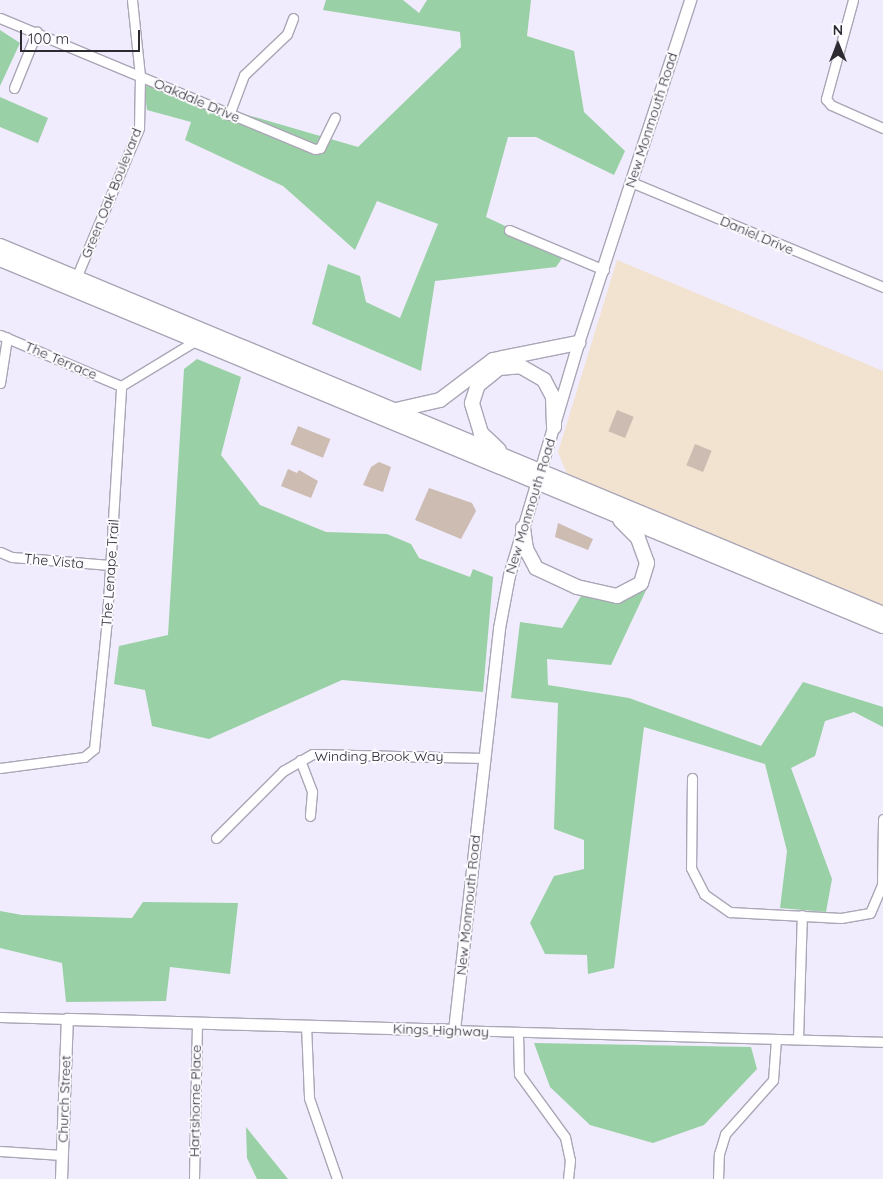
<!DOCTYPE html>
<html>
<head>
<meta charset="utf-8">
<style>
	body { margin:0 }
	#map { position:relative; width:883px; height:1179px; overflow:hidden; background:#f0ecfd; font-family:Quicksand,sans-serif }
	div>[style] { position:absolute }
	.commercial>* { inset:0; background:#f2e2d0 }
	.green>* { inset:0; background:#99d0a5 }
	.building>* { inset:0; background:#ccbcb1; transform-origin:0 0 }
	.roads { filter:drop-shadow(1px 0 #aaa6b6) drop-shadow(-1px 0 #aaa6b6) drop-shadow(0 1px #aaa6b6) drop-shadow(0 -1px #aaa6b6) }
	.minor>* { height:9px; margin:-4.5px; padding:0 4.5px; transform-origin:4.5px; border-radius:4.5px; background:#fff }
	.major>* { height:11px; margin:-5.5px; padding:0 5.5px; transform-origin:5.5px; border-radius:5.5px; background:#fff }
	.highway>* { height:14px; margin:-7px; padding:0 7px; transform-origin:7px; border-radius:7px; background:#fff }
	span { translate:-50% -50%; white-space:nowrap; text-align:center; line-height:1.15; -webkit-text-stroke:4px #fcfbff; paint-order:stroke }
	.street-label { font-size:14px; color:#2d2b31 }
	.north { position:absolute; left:813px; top:20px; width:50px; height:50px; -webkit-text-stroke:4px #fcfbff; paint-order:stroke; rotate:0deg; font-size:14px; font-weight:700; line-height:20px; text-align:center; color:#2d2b31 }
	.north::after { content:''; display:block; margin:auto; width:18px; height:22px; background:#2d2b31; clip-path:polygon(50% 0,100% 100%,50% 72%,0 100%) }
	.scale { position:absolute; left:20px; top:30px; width:120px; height:22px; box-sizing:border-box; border:2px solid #2d2b31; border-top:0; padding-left:6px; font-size:15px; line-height:18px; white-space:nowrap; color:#2d2b31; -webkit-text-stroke:4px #fcfbff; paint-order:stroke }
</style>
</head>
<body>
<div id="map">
	<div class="commercial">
		<div style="clip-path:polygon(617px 260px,883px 371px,883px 606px,567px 474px,558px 452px)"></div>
	</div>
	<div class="green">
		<div style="clip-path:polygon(326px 0,403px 0,419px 13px,427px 0,531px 0,527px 36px,574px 51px,584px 112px,625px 151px,614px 175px,536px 137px,508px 137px,486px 217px,565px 254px,556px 267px,435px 281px,421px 371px,312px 324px,328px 264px,360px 276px,366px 302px,400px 318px,438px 224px,377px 201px,355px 250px,283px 186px,185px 140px,191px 122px,147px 110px,144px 85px,358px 147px,461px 47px,460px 32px,323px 10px)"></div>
		<div style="clip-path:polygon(0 30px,20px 43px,0 86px)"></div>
		<div style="clip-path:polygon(0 97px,48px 118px,38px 143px,0 127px)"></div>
		<div style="clip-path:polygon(197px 359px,241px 377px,221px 455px,260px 505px,326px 532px,387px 534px,411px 544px,419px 558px,470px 577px,473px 569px,493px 577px,483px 692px,342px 680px,209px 739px,152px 726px,145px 690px,114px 684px,119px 646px,168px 635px,184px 369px)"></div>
		<div style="clip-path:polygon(649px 584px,611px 665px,547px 659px,548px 685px,629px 698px,761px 746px,803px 682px,883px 707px,883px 727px,854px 712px,825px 721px,815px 756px,791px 768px,832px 879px,826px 912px,780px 908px,787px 851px,765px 764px,644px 727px,614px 968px,588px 974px,587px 955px,545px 954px,530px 923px,554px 876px,584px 869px,584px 840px,554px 829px,558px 703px,511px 698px,520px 622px,562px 628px,584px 591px)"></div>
		<div style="clip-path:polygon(143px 902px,238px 903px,230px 974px,170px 967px,166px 1001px,66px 1002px,62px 963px,0 948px,0 911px,22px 915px,132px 918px)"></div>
		<div style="clip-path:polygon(534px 1043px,751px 1047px,757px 1069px,704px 1125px,653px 1143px,590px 1125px,550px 1087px)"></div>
		<div style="clip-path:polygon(246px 1127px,288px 1179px,257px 1179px,247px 1158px)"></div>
	</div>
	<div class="building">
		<div style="left:617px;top:410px;width:18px;height:23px;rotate:22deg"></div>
		<div style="left:298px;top:426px;width:35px;height:20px;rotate:22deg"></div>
		<div style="left:695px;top:444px;width:18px;height:23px;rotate:22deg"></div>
		<div style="clip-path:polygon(379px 462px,391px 467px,383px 492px,363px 485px,371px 467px)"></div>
		<div style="clip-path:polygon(288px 469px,297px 473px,299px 470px,318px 481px,311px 498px,281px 486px)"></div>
		<div style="clip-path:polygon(429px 488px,472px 503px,476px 511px,461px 539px,415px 520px)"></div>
		<div style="clip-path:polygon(558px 523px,593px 539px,588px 550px,555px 537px)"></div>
	</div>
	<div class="roads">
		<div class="minor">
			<div style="left:853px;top:0;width:103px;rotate:105.3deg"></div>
			<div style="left:826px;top:99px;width:8px;rotate:50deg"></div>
			<div style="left:831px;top:105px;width:57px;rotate:23.9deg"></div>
			<div style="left:0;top:18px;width:341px;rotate:22.6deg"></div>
			<div style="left:315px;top:149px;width:5px;rotate:-11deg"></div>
			<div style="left:320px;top:148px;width:34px;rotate:-64deg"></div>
			<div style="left:14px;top:88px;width:61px;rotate:-68deg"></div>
			<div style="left:229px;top:115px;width:43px;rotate:-69.4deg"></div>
			<div style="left:244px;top:75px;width:59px;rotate:-43.6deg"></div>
			<div style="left:287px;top:34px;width:17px;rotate:-69deg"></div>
			<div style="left:631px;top:182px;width:273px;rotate:22.6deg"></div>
			<div style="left:509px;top:230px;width:103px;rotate:22.8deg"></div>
			<div style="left:76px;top:278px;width:163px;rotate:-67.2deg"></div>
			<div style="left:139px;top:128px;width:52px;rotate:-88.9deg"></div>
			<div style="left:140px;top:76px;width:76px;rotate:-96deg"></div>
			<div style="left:0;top:335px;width:131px;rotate:22.9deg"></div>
			<div style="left:0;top:383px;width:46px;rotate:-81.2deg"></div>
			<div style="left:121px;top:386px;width:87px;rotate:-31.3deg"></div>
			<div style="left:0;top:552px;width:13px;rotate:23deg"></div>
			<div style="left:12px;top:557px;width:98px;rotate:4.7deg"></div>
			<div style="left:300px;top:760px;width:34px;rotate:69deg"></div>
			<div style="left:312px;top:792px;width:24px;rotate:95deg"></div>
			<div style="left:0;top:768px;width:85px;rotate:-7.5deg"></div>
			<div style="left:84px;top:757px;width:13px;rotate:-39deg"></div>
			<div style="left:94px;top:749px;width:132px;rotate:-84.3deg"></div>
			<div style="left:107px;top:618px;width:232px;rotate:-86.5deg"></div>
			<div style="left:692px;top:778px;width:90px;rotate:90.6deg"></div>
			<div style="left:691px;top:868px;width:29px;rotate:63deg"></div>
			<div style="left:704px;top:894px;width:32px;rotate:35deg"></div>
			<div style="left:730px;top:912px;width:111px;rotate:3.1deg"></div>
			<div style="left:841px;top:918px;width:29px;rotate:-10deg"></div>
			<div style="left:870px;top:913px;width:30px;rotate:-67deg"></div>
			<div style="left:882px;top:885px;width:66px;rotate:-89.1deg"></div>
			<div style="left:216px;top:838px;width:95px;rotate:-45deg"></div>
			<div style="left:283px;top:771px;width:34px;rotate:-30deg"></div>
			<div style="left:313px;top:754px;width:171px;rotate:1.3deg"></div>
			<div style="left:0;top:1017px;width:67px;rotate:1.7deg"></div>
			<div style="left:306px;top:1025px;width:73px;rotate:87.6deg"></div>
			<div style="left:309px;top:1098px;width:86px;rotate:70.9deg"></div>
			<div style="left:454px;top:1030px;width:429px;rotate:1.6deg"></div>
			<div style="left:518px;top:1033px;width:41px;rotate:88.6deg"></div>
			<div style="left:519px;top:1074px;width:78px;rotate:53.9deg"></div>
			<div style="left:565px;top:1137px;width:24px;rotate:78deg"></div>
			<div style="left:570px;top:1160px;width:19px;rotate:96deg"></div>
			<div style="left:798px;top:1039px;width:124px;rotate:-88.2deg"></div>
			<div style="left:0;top:1151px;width:62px;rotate:3.7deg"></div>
			<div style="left:194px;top:1179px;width:157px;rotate:-88.9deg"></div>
			<div style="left:718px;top:1179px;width:25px;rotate:-88deg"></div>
			<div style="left:719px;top:1154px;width:21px;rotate:-73deg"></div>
			<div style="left:725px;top:1134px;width:72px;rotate:-48.4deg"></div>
			<div style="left:773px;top:1080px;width:41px;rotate:-85.8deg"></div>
		</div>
		<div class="major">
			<div style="left:61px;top:1179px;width:160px;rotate:-87.9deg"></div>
			<div style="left:67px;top:1019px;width:387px;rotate:1.6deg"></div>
			<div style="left:454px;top:1030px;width:405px;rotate:-83.6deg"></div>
			<div style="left:499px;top:628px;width:54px;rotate:-79.3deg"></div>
			<div style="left:509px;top:575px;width:242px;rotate:-73.4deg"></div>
			<div style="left:578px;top:343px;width:361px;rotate:-71.9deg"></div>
		</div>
		<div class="highway">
			<div style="left:0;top:246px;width:957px;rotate:22.62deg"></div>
			<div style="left:0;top:259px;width:956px;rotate:22.57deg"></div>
			<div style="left:396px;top:410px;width:45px;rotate:-12.8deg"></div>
			<div style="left:440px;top:400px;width:66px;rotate:-37deg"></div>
			<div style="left:493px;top:360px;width:87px;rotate:-11.3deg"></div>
			<div style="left:499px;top:450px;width:25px;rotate:-137deg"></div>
			<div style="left:481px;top:433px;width:31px;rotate:-107deg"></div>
			<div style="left:472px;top:403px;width:19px;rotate:-72deg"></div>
			<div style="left:478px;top:385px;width:27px;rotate:-39deg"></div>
			<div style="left:499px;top:368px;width:21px;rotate:-5deg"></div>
			<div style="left:520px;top:366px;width:28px;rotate:30deg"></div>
			<div style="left:544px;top:380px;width:19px;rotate:62deg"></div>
			<div style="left:553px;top:397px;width:30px;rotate:88deg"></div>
			<div style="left:523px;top:528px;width:21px;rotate:82deg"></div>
			<div style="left:526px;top:549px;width:21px;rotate:62deg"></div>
			<div style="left:536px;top:568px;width:45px;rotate:24.9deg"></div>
			<div style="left:577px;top:587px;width:41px;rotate:12.7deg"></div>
			<div style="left:617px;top:596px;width:27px;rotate:-28deg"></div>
			<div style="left:641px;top:583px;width:21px;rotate:-73deg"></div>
			<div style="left:647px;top:563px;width:27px;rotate:-110deg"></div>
			<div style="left:638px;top:538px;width:25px;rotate:-135deg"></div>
		</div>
	</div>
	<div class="street-label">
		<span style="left:197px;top:100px;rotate:23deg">Oakdale Drive</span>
		<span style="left:651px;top:120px;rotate:-72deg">New Monmouth Road</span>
		<span style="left:111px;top:193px;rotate:-68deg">Green Oak Boulevard</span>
		<span style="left:757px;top:235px;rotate:23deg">Daniel Drive</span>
		<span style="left:61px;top:360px;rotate:23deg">The Terrace</span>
		<span style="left:530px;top:506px;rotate:-73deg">New Monmouth Road</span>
		<span style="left:54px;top:561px;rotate:5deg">The Vista</span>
		<span style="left:110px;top:573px;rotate:-86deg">The Lenape Trail</span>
		<span style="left:379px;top:756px">Winding Brook Way</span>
		<span style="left:468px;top:905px;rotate:-84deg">New Monmouth Road</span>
		<span style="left:441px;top:1030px;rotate:2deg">Kings Highway</span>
		<span style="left:64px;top:1099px;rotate:-88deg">Church Street</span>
		<span style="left:195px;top:1101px;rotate:-89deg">Hartshorne Place</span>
	</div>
	<div class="north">N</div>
	<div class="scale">100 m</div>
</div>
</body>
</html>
